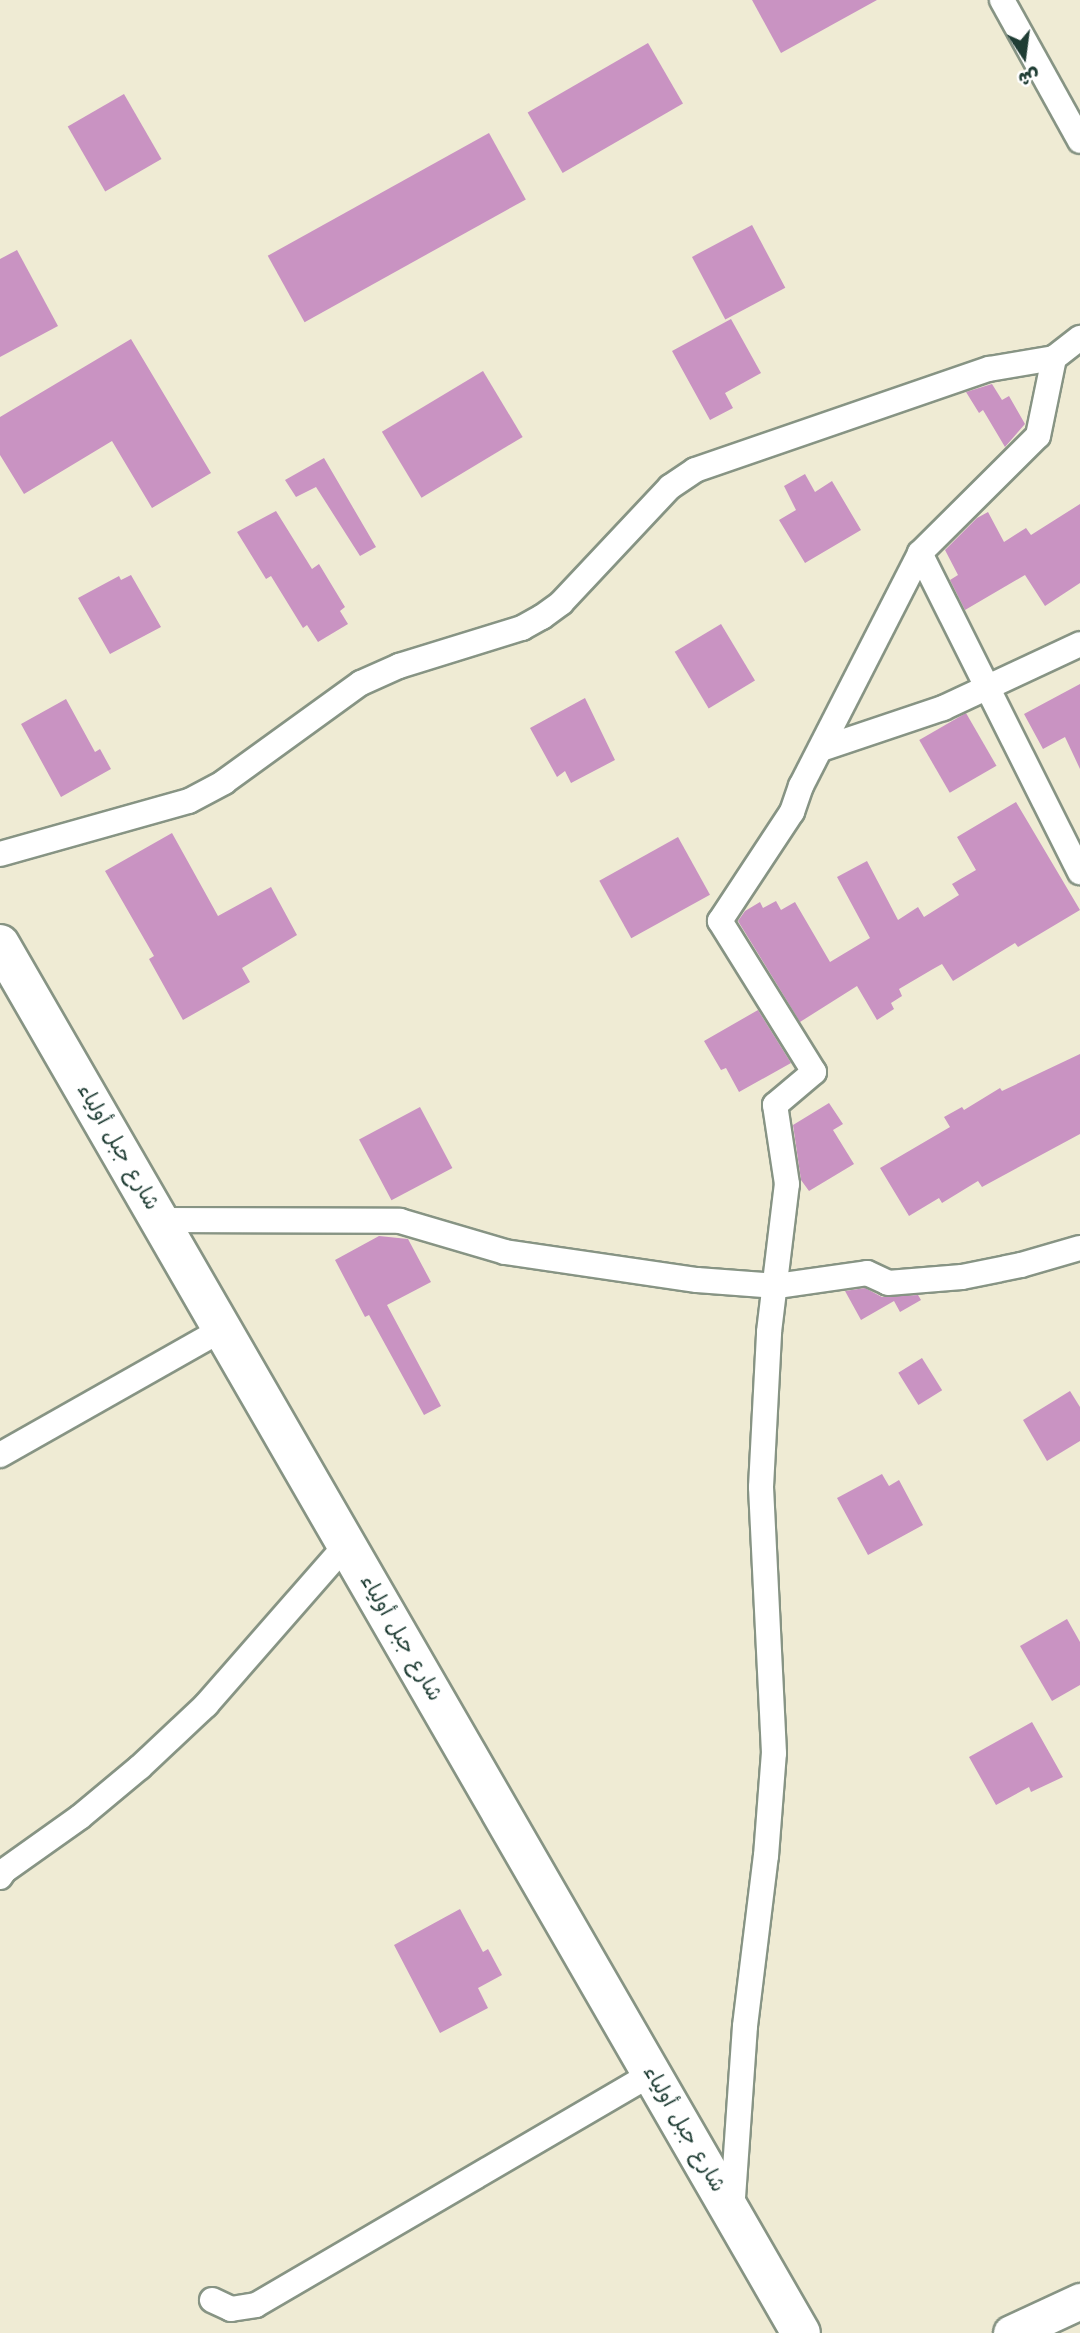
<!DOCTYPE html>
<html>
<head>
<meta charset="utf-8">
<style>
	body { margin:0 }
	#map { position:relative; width:1080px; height:2333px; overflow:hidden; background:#efebd4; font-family:"Architects Daughter","Playpen Sans Arabic",sans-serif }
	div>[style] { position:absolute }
	.building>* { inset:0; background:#c993c2; transform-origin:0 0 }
	.roads { filter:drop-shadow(2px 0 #879484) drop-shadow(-2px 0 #879484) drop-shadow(0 2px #879484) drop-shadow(0 -2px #879484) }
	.street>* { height:24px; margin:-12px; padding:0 12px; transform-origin:12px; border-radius:12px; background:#fff }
	.secondary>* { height:35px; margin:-17.5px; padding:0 17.5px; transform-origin:17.5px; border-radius:17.5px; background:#fff }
	.highway>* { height:38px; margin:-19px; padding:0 19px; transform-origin:19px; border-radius:19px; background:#fff }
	span { translate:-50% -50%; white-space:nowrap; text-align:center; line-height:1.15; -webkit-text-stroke:7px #fff; paint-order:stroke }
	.street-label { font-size:21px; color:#1f3d34 }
	.north { position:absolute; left:989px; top:21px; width:70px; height:70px; -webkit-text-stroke:5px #fff; paint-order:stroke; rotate:167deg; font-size:19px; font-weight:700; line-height:28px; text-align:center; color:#1f3d34 }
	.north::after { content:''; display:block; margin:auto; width:24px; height:32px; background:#1f3d34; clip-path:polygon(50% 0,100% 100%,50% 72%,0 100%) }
</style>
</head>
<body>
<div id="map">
	<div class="building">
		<div style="clip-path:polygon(752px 0,877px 0,781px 53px)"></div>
		<div style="left:648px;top:43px;width:70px;height:139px;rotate:60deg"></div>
		<div style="left:124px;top:94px;width:75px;height:65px;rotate:60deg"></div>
		<div style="left:489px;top:133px;width:76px;height:253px;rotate:61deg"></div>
		<div style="left:752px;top:225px;width:71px;height:68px;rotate:62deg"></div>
		<div style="clip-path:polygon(17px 250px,58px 326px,0 357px,0 259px)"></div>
		<div style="clip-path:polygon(731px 319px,761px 373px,725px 393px,733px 408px,710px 420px,672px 351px)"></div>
		<div style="clip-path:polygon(131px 339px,211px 473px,152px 508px,112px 441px,24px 494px,0 455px,0 417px)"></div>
		<div style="left:483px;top:371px;width:77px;height:118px;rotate:59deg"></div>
		<div style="clip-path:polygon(992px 384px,1002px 400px,1009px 396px,1025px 424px,1005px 447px,983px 410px,979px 413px,966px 392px)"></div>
		<div style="clip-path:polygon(324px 458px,376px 547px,360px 556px,316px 487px,296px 497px,285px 480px)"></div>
		<div style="clip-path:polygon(805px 474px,815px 492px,832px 481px,861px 530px,805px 563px,779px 520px,796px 510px,784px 486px)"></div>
		<div style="clip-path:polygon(1080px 504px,1080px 583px,1045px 606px,1025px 575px,965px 610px,950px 580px,958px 575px,945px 550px,977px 518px,988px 512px,1004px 542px,1026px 528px,1031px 535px)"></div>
		<div style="clip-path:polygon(276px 511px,312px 569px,319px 564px,345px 607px,340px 611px,348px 624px,318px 642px,307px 625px,303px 628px,271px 576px,266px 579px,237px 532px)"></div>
		<div style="clip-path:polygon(131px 575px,161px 627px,110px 654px,78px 598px,119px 576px,121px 580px)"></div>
		<div style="left:721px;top:624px;width:66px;height:54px;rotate:59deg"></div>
		<div style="clip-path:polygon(1080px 684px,1080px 769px,1065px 737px,1043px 749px,1024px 714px)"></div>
		<div style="clip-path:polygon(585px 698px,615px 760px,571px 783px,565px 771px,557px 777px,530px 728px)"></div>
		<div style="clip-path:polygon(66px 699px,95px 752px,100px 749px,111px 769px,61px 797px,21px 724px)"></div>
		<div style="left:966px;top:713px;width:61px;height:54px;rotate:60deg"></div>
		<div style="clip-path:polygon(1016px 802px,1080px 910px,1018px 947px,1015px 943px,953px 981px,942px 964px,933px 969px,899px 989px,902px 996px,891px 1003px,894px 1009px,877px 1020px,857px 986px,800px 1022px,738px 921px,745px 911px,760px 902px,763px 908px,776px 901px,781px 910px,795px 902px,830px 962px,870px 938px,837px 877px,867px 861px,898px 920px,918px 907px,924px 917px,959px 895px,952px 884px,976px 870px,957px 837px)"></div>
		<div style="clip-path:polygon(172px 833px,218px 916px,271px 887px,297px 935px,242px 968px,250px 982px,183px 1020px,149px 959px,154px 956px,105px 871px)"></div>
		<div style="left:678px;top:837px;width:66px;height:90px;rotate:61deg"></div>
		<div style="clip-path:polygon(758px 1010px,791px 1063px,739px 1092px,726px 1068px,721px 1070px,704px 1041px)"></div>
		<div style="clip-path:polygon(1080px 1054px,1080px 1134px,982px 1187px,978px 1181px,942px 1203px,939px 1198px,909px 1216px,880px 1168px,950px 1127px,944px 1117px,962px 1107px,964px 1110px,1000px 1088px,1002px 1091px)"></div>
		<div style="clip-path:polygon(829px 1103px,843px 1124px,833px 1130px,854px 1164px,809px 1191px,801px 1180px,793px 1125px)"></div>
		<div style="left:420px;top:1107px;width:69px;height:69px;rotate:62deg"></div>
		<div style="clip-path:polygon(379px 1236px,408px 1239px,431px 1282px,387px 1305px,441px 1406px,424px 1415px,369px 1315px,365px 1317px,335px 1260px)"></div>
		<div style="clip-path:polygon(865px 1288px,882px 1297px,918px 1295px,921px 1300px,900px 1312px,894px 1301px,861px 1320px,845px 1291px)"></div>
		<div style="left:922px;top:1358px;width:38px;height:28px;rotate:58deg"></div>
		<div style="clip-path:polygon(1070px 1391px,1080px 1407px,1080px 1441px,1047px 1461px,1023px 1420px)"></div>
		<div style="clip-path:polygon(882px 1474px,889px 1486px,899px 1480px,923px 1525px,868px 1555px,837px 1498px)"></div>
		<div style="clip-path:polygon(1067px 1619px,1080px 1642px,1080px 1685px,1052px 1701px,1020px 1646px)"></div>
		<div style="clip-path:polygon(1032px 1722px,1063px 1777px,1031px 1792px,1029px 1787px,996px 1805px,969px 1757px)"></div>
		<div style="clip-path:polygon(460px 1909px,483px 1952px,488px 1949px,502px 1975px,478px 1988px,488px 2008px,440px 2033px,394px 1945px)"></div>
	</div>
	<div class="roads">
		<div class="street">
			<div style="left:1002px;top:0;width:161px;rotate:61deg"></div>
			<div style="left:920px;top:553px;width:357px;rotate:63.4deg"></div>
			<div style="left:821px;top:749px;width:129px;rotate:-18.6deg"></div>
			<div style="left:943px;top:708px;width:151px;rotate:-25deg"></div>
			<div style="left:0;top:854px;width:196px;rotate:-15.7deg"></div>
			<div style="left:189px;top:801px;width:40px;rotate:-28deg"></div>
			<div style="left:224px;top:782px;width:169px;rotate:-35.9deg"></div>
			<div style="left:361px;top:683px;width:42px;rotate:-24.1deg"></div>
			<div style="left:399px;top:666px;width:129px;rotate:-17.2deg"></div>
			<div style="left:522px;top:628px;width:23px;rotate:-29deg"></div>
			<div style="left:542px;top:617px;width:24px;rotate:-36deg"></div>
			<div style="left:561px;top:603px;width:159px;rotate:-46.8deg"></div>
			<div style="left:670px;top:487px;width:30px;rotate:-34deg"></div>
			<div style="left:695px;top:470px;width:311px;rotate:-19deg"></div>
			<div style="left:989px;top:369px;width:66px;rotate:-9.6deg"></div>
			<div style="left:160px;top:1220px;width:240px;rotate:0.2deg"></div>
			<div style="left:400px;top:1221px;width:109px;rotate:16.4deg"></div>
			<div style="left:505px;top:1252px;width:194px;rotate:8.3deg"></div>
			<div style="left:697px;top:1280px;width:80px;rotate:4.3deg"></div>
			<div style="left:777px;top:1286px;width:91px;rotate:-8.2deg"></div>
			<div style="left:867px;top:1273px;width:23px;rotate:25deg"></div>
			<div style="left:888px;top:1283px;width:74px;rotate:-4.6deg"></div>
			<div style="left:962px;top:1277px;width:60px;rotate:-11.5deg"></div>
			<div style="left:1021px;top:1265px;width:61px;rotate:-16.1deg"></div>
			<div style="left:0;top:1455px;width:256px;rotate:-29.5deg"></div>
			<div style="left:0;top:1877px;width:7px;rotate:-56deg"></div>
			<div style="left:4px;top:1871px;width:93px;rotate:-35.4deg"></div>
			<div style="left:80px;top:1817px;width:78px;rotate:-39.8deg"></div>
			<div style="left:140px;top:1767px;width:91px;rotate:-43.2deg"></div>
			<div style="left:206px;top:1705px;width:214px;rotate:-48.8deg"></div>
			<div style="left:732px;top:2212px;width:186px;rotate:-86deg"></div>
			<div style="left:745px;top:2026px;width:171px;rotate:-83deg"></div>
			<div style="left:766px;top:1856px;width:103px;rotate:-85.6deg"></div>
			<div style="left:774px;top:1753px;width:266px;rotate:-92.8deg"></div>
			<div style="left:761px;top:1487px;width:155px;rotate:-87deg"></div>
			<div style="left:769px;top:1332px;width:149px;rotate:-83.1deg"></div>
			<div style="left:787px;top:1184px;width:80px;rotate:-98.6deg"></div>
			<div style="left:775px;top:1105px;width:51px;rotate:-40.2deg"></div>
			<div style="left:814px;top:1072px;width:178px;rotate:-121.9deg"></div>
			<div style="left:720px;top:921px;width:131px;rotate:-56.6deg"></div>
			<div style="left:792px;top:812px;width:28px;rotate:-71deg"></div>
			<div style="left:801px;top:786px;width:262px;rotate:-62.9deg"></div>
			<div style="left:920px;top:553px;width:166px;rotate:-44.8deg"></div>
			<div style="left:1038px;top:436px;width:80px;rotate:-78.4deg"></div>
			<div style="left:1054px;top:358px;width:33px;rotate:-38deg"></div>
			<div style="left:212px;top:2300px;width:21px;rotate:25deg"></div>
			<div style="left:231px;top:2309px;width:25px;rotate:-9deg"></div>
			<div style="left:256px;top:2305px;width:458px;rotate:-30.3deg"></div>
		</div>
		<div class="secondary">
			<div style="left:1011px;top:2333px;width:76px;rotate:-24.9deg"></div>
		</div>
		<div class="highway">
			<div style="left:0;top:944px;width:1603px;rotate:60.03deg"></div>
		</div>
	</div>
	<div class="street-label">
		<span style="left:118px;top:1147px;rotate:60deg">شارع جبل أولياء</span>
		<span style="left:401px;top:1638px;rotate:60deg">شارع جبل أولياء</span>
		<span style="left:684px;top:2129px;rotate:60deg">شارع جبل أولياء</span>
	</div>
	<div class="north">ش</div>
</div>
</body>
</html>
